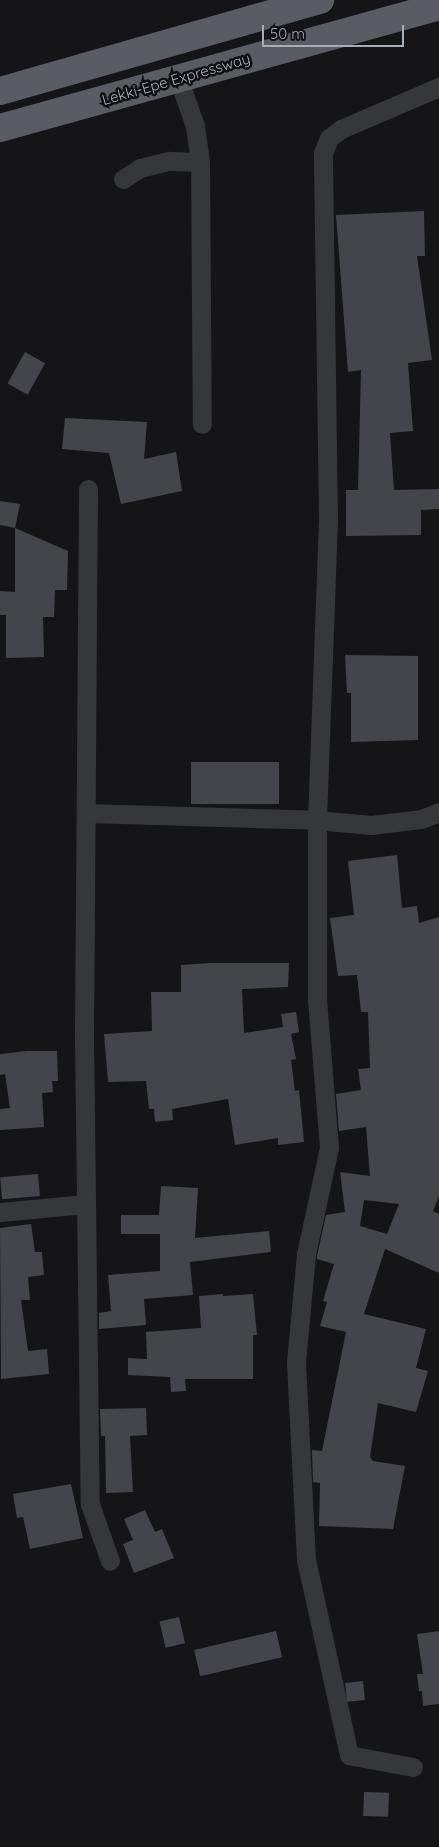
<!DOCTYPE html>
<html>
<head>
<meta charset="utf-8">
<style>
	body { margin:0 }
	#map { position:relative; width:439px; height:1847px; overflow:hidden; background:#151517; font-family:Quicksand,sans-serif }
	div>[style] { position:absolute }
	.building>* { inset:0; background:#44454a; transform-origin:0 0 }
	.minor>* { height:19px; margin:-9.5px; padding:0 9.5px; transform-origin:9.5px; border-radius:9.5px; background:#36373b }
	.trunk>* { height:28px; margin:-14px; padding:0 14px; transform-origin:14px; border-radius:14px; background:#5a5c63 }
	span { translate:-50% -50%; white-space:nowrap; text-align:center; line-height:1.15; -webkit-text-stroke:5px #101012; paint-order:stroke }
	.street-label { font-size:15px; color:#a7adb6 }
	.scale { position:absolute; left:262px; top:25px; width:142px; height:22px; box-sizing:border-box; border:2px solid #a7adb6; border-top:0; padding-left:6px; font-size:15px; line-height:18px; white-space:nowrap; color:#a7adb6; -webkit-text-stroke:4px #101012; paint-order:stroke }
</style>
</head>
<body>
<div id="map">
	<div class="building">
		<div style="clip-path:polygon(424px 211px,425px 256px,417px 256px,432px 360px,408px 363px,413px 431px,390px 433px,394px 490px,439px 489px,439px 509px,421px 510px,421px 535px,346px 536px,346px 490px,358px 490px,361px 370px,348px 372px,336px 215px)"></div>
		<div style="left:25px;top:352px;width:23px;height:36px;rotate:29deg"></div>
		<div style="clip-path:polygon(65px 418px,147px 422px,144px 459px,176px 452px,182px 491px,121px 504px,109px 453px,62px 449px)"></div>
		<div style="clip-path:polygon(0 501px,20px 504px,15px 528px,0 525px)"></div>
		<div style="clip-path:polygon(15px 528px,68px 551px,67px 590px,55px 590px,54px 617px,43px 617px,44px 657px,6px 658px,6px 615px,0 615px,0 591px,15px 592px)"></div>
		<div style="clip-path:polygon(345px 655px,418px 656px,418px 740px,351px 742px,351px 693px,347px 693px)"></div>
		<div style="left:191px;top:762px;width:88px;height:42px"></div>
		<div style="clip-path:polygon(evenodd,397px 855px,402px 908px,417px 906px,419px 923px,439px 917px,439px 1196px,433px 1211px,439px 1214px,439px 1273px,385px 1249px,364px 1314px,426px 1329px,416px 1368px,428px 1371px,416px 1412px,378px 1403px,370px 1457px,373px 1461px,405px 1466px,393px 1529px,319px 1526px,320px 1483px,313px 1482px,312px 1450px,322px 1451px,346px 1332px,320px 1326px,327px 1302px,323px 1301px,334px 1264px,317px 1259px,317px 1256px,326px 1215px,345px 1212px,340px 1172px,370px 1176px,366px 1127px,339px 1131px,336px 1094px,361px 1090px,358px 1069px,370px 1068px,368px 1012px,361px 1012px,357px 975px,338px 976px,330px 918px,354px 915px,348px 861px,397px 855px,364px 1200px,399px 1204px,387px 1234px,360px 1226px,364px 1200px)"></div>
		<div style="clip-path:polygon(211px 963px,289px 963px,288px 987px,242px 989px,244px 1033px,283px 1027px,281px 1014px,296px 1012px,299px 1032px,291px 1034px,296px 1059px,291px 1060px,295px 1091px,299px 1090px,304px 1142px,278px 1145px,278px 1138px,235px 1145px,228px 1099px,172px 1109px,173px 1120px,155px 1122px,154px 1109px,149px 1109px,146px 1081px,108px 1082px,104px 1034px,152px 1031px,151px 992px,181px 992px,181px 965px)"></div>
		<div style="clip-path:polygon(27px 1051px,57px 1051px,58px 1081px,52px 1081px,53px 1092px,42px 1093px,44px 1127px,0 1130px,0 1109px,10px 1108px,5px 1074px,0 1075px,0 1054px)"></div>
		<div style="left:38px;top:1174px;width:22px;height:38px;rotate:85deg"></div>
		<div style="clip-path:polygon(161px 1186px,198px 1188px,195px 1238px,269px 1231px,271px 1252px,190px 1262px,193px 1295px,144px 1299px,146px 1325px,99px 1329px,99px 1313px,111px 1311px,108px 1275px,160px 1271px,160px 1234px,121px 1234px,121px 1215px,159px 1215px)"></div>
		<div style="clip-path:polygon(31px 1224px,35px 1252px,42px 1252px,44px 1275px,28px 1277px,30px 1300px,21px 1300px,28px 1351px,47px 1349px,49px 1374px,1px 1379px,0 1228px)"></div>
		<div style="clip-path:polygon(223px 1294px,223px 1296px,253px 1294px,257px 1335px,253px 1335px,253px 1379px,185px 1379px,186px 1391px,171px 1392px,170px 1377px,128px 1375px,128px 1358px,147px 1359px,146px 1332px,201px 1328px,199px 1296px)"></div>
		<div style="clip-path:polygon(146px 1408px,147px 1435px,130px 1436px,133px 1492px,106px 1493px,105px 1436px,101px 1436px,100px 1409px)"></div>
		<div style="clip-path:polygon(71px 1484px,83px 1538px,30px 1549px,23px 1517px,17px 1518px,13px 1494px)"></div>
		<div style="clip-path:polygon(145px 1510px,155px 1532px,162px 1529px,174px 1558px,134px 1573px,123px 1544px,133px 1540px,124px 1519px)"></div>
		<div style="left:179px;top:1617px;width:27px;height:20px;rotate:77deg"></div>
		<div style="left:276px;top:1631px;width:27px;height:84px;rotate:77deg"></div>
		<div style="clip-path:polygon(439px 1631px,439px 1704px,423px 1706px,422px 1691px,419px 1691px,417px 1674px,423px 1674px,417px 1634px)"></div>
		<div style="left:363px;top:1681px;width:19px;height:18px;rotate:84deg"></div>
		<div style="left:364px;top:1792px;width:25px;height:24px;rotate:2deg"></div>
	</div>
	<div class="minor">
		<div style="left:178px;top:77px;width:52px;rotate:70.9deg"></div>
		<div style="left:195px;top:126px;width:36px;rotate:82deg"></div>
		<div style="left:200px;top:162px;width:262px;rotate:89.6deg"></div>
		<div style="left:123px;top:179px;width:20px;rotate:-33deg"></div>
		<div style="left:140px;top:168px;width:30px;rotate:-14deg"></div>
		<div style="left:169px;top:161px;width:31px;rotate:2deg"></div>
		<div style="left:88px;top:489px;width:547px;rotate:90.42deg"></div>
		<div style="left:84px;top:1036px;width:468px;rotate:89.3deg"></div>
		<div style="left:90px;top:1504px;width:60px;rotate:70.7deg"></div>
		<div style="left:86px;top:813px;width:231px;rotate:1.7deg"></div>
		<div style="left:317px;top:820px;width:54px;rotate:5.3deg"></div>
		<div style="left:371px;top:825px;width:50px;rotate:-6.8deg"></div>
		<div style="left:421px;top:819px;width:19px;rotate:-21deg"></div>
		<div style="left:0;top:1212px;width:86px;rotate:-5.3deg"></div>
		<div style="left:413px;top:1767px;width:65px;rotate:-169.4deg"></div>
		<div style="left:349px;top:1755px;width:200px;rotate:-102.4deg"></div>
		<div style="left:306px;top:1560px;width:198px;rotate:-92.9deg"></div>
		<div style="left:296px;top:1362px;width:108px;rotate:-84.7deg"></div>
		<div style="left:306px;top:1254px;width:108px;rotate:-77.8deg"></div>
		<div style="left:329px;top:1148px;width:149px;rotate:-94.6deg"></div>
		<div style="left:317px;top:999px;width:179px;rotate:-90deg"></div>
		<div style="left:317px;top:820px;width:301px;rotate:-87.9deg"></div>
		<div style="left:328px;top:519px;width:366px;rotate:-90.8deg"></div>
		<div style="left:323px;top:153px;width:16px;rotate:-68deg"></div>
		<div style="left:329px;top:138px;width:15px;rotate:-37deg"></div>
		<div style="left:341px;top:129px;width:107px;rotate:-23.2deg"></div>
	</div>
	<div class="trunk">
		<div style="left:0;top:91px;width:333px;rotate:-15.9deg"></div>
		<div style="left:0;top:128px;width:456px;rotate:-15.5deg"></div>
	</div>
	<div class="street-label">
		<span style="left:176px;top:79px;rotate:-16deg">Lekki-Epe Expressway</span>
	</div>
	<div class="scale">50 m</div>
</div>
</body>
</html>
